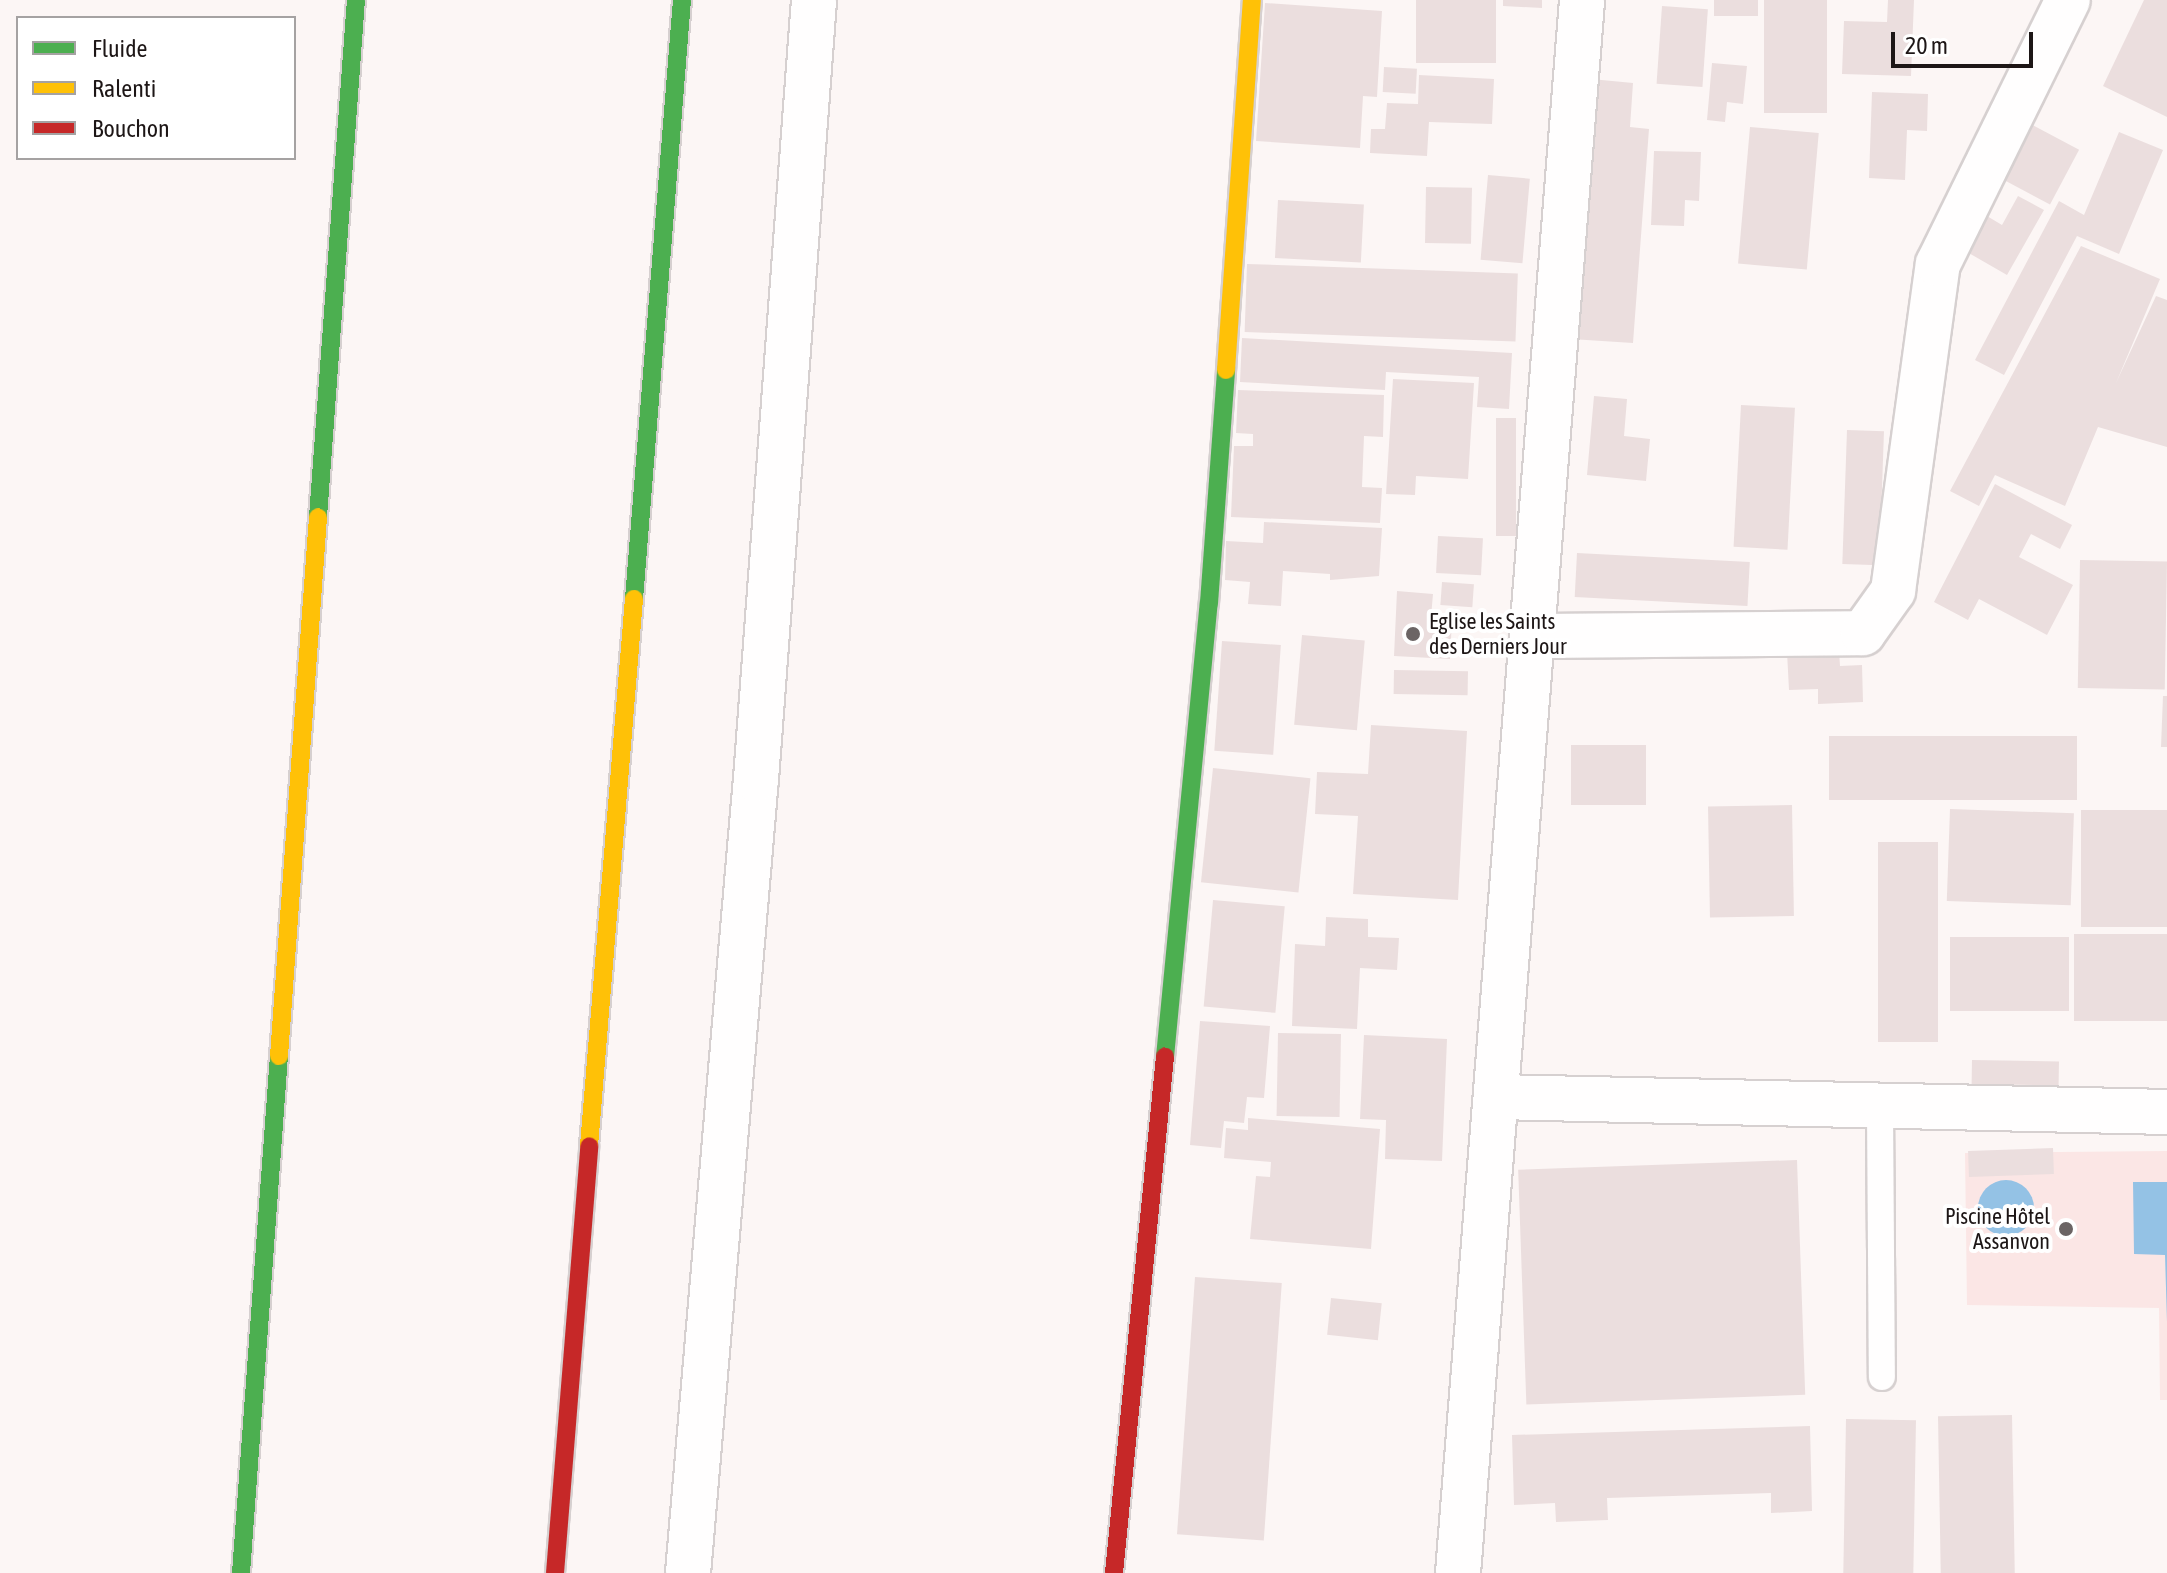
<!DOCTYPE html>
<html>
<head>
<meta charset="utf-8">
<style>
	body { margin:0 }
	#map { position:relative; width:2167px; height:1573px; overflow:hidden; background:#fcf6f5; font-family:"Asap Condensed",sans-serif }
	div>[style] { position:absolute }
	.green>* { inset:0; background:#fbe6e5 }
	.water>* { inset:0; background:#94c2e5 }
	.round { border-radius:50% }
	.building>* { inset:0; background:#ebdede; transform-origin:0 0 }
	.roads { filter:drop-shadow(2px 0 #d6d0d0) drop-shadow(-2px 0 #d6d0d0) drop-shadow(0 2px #d6d0d0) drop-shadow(0 -2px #d6d0d0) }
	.lane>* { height:26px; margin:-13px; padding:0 13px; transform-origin:13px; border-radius:13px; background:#fffefe }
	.street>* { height:44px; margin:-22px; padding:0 22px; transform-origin:22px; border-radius:22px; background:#fffefe }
	.fast>* { height:18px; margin:-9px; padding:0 9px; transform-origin:9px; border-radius:9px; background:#4caf50 }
	.slow>* { height:18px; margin:-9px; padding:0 9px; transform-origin:9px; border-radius:9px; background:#ffc107 }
	.jam>* { height:18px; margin:-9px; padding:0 9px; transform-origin:9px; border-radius:9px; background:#c62828 }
	.dots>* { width:22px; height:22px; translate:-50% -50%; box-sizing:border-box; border:4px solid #fff; border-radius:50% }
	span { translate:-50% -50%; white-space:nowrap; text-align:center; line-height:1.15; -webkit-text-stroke:8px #fff; paint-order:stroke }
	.poi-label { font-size:22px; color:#1d1616 }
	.left { translate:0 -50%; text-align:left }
	.right { translate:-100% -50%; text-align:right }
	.legend { position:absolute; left:16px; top:16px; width:280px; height:144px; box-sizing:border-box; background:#fff; border:2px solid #a5a2a2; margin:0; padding:10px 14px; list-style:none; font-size:24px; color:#1d1616 }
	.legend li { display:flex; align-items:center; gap:16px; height:40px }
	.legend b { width:40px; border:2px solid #a5a2a2 }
	.scale { position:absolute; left:1891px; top:32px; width:142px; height:36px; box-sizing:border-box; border:4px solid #1d1616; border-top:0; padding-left:10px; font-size:24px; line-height:28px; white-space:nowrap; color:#1d1616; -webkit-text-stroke:6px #fff; paint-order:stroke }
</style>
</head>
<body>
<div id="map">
	<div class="green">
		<div style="clip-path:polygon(2167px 1151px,2167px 1400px,2160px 1400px,2159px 1308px,1967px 1305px,1965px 1153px)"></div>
	</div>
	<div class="water">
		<div class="round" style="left:1978px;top:1180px;width:56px;height:56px"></div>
		<div style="clip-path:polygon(2133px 1182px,2167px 1182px,2167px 1322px,2165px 1255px,2134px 1254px)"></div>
	</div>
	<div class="building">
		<div style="left:1416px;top:0;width:80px;height:63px"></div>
		<div style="clip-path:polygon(1503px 0,1542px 0,1542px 8px,1503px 6px)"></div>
		<div style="left:1714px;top:0;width:44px;height:16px"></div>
		<div style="left:1764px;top:0;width:63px;height:113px"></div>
		<div style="clip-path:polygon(1888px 0,1914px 0,1911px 76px,1842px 74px,1844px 21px,1887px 22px)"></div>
		<div style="clip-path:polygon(2144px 0,2167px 0,2167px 117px,2103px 86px)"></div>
		<div style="clip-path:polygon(1265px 3px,1382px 11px,1377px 97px,1363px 96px,1360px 148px,1256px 141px)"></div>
		<div style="left:1662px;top:6px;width:46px;height:78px;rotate:4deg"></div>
		<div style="clip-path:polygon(1712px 63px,1747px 66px,1743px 104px,1727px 102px,1725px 122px,1707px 120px)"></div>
		<div style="left:1384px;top:67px;width:33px;height:25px;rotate:3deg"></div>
		<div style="clip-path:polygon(1419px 75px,1494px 79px,1492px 124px,1429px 122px,1427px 156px,1370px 153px,1371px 129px,1385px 129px,1387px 103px,1418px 104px)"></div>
		<div style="clip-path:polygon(1591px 79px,1633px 83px,1630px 127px,1649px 129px,1633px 343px,1571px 339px)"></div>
		<div style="clip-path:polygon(1872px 92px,1928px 94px,1927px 131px,1907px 130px,1905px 180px,1869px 178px)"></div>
		<div style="left:2027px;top:122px;width:59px;height:62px;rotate:28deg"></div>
		<div style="left:1750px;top:127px;width:69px;height:137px;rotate:5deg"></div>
		<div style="clip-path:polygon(2119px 132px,2163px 150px,2119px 254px,2077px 236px,2004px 375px,1975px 360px,2059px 201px,2084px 215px)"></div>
		<div style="clip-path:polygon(1654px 151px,1701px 152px,1699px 201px,1685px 200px,1684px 226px,1651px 225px)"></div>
		<div style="left:1488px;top:175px;width:42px;height:85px;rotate:5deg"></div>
		<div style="left:1426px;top:187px;width:46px;height:56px;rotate:1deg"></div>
		<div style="clip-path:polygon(2018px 196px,2044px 210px,2007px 275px,1967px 252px,1987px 216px,2002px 225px)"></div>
		<div style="left:1278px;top:200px;width:86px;height:58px;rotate:3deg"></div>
		<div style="clip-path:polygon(2081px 246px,2160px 279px,2116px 383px,2156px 296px,2167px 300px,2167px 447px,2098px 427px,2065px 506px,1995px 475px,1979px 506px,1950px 491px)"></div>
		<div style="left:1247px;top:264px;width:271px;height:68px;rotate:2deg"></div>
		<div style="clip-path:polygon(1242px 338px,1512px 353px,1509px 409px,1477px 407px,1479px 377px,1386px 372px,1385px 390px,1240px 382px)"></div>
		<div style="clip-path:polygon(1393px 379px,1474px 383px,1468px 479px,1416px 476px,1415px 495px,1386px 494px)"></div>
		<div style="clip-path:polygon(1238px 390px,1384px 395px,1383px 437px,1364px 436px,1362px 487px,1382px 488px,1380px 523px,1231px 517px,1234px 446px,1253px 446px,1253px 434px,1236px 433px)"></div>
		<div style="clip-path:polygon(1594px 396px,1627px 399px,1624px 436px,1650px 439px,1646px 481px,1587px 475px)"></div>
		<div style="left:1741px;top:405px;width:54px;height:142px;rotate:3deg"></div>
		<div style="left:1496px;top:418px;width:20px;height:118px"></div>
		<div style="left:1847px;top:430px;width:37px;height:134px;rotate:2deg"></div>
		<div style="clip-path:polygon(1995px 484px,2072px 525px,2060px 549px,2031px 534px,2019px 557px,2073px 585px,2047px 635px,1979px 599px,1968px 620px,1934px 602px)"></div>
		<div style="clip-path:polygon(1264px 522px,1382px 528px,1379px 576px,1330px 580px,1330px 574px,1283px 571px,1281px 606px,1248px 604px,1250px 582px,1225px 580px,1226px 541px,1263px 543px)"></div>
		<div style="left:1438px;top:536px;width:45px;height:37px;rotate:3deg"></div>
		<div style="left:1577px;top:553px;width:173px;height:44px;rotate:3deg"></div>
		<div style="left:2080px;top:560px;width:87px;height:128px;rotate:1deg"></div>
		<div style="left:1442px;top:582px;width:32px;height:23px;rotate:4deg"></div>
		<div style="clip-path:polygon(1397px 591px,1433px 594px,1431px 617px,1452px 619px,1450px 659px,1394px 656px)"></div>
		<div style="left:1302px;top:635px;width:63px;height:90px;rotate:5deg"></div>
		<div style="left:1222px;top:641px;width:59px;height:110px;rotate:4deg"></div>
		<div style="clip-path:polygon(1839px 651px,1840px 666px,1862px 665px,1863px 702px,1818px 704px,1818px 689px,1789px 690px,1787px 652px)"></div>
		<div style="left:1394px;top:670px;width:74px;height:24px;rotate:1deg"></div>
		<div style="clip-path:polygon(2163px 696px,2167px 696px,2167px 747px,2161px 747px)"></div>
		<div style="clip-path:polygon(1371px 725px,1467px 731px,1458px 900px,1353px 894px,1358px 816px,1315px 814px,1317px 772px,1368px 774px)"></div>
		<div style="left:1829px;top:736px;width:248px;height:64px"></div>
		<div style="left:1646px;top:745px;width:60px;height:75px;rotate:90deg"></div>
		<div style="left:1213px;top:768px;width:98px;height:115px;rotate:6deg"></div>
		<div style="left:1792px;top:805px;width:111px;height:84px;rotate:89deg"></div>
		<div style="left:1950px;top:809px;width:124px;height:92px;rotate:2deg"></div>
		<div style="left:2167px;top:810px;width:117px;height:86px;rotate:90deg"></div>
		<div style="left:1878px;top:842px;width:60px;height:200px"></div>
		<div style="left:1213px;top:900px;width:72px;height:107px;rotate:5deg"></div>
		<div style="clip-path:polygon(1326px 917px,1368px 919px,1368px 937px,1399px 938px,1397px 970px,1360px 968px,1357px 1029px,1292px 1026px,1295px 944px,1325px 946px)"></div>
		<div style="left:2074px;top:934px;width:93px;height:87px"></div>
		<div style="left:1950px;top:937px;width:119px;height:74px"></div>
		<div style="clip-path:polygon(1200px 1021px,1270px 1026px,1264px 1098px,1247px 1097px,1244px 1123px,1224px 1121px,1221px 1148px,1190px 1145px)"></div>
		<div style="left:1278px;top:1033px;width:63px;height:83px;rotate:1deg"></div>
		<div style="clip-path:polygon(1364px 1035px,1447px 1039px,1442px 1161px,1385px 1159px,1386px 1120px,1360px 1119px)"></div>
		<div style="left:1972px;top:1060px;width:87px;height:24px;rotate:1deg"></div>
		<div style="clip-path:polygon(1248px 1118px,1380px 1129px,1371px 1249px,1250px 1239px,1256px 1176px,1270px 1177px,1271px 1162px,1224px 1158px,1226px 1128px,1248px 1130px)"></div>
		<div style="left:2053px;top:1148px;width:26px;height:85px;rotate:88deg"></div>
		<div style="left:1797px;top:1160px;width:235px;height:279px;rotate:88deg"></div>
		<div style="left:1195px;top:1277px;width:87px;height:258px;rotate:4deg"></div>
		<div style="left:1331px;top:1298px;width:51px;height:37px;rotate:6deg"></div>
		<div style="left:2012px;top:1415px;width:158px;height:74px;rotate:89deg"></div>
		<div style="left:1846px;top:1419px;width:70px;height:154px;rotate:1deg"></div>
		<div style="clip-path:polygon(1810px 1426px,1812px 1511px,1771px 1513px,1771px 1493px,1607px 1498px,1608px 1520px,1556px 1522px,1555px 1503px,1514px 1505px,1512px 1435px)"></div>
	</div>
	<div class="roads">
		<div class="lane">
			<div style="left:1880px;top:1109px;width:268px;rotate:89.6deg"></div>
		</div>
		<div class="street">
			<div style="left:1532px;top:636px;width:331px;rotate:-0.5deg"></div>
			<div style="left:1863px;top:633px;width:52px;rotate:-54.5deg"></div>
			<div style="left:1893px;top:591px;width:330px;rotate:-82.2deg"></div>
			<div style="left:1938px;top:264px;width:294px;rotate:-63.8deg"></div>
			<div style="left:1497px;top:1097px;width:670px;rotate:1.28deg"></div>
			<div style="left:688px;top:1573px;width:797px;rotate:-85.11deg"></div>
			<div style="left:756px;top:779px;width:781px;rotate:-85.74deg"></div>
			<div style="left:1458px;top:1573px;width:1578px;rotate:-85.49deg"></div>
		</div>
		<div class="fast">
			<div style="left:318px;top:517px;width:518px;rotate:-85.8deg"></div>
			<div style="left:634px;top:599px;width:601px;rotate:-85.42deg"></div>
			<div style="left:1165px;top:1057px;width:456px;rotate:-84.5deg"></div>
			<div style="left:1209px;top:603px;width:234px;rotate:-85.8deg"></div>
			<div style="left:241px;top:1573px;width:518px;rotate:-85.8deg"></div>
		</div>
		<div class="slow">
			<div style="left:1226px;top:370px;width:371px;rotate:-86deg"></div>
			<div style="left:279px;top:1056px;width:540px;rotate:-85.86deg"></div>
			<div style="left:589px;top:1146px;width:549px;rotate:-85.3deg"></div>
		</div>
		<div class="jam">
			<div style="left:555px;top:1573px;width:428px;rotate:-85.4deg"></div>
			<div style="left:1114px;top:1573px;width:519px;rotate:-84.36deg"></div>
		</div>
	</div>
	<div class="dots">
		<div style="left:1413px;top:634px;background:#6b6464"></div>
		<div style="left:2066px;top:1229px;background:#6b6464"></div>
	</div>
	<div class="poi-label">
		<span class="left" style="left:1429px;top:634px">Eglise les Saints<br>des Derniers Jour</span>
		<span class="right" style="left:2050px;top:1229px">Piscine Hôtel<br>Assanvon</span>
	</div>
	<ul class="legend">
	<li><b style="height:10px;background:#4caf50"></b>Fluide</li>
	<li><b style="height:10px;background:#ffc107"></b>Ralenti</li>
	<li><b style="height:10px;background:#c62828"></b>Bouchon</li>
	</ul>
	<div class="scale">20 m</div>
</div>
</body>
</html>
